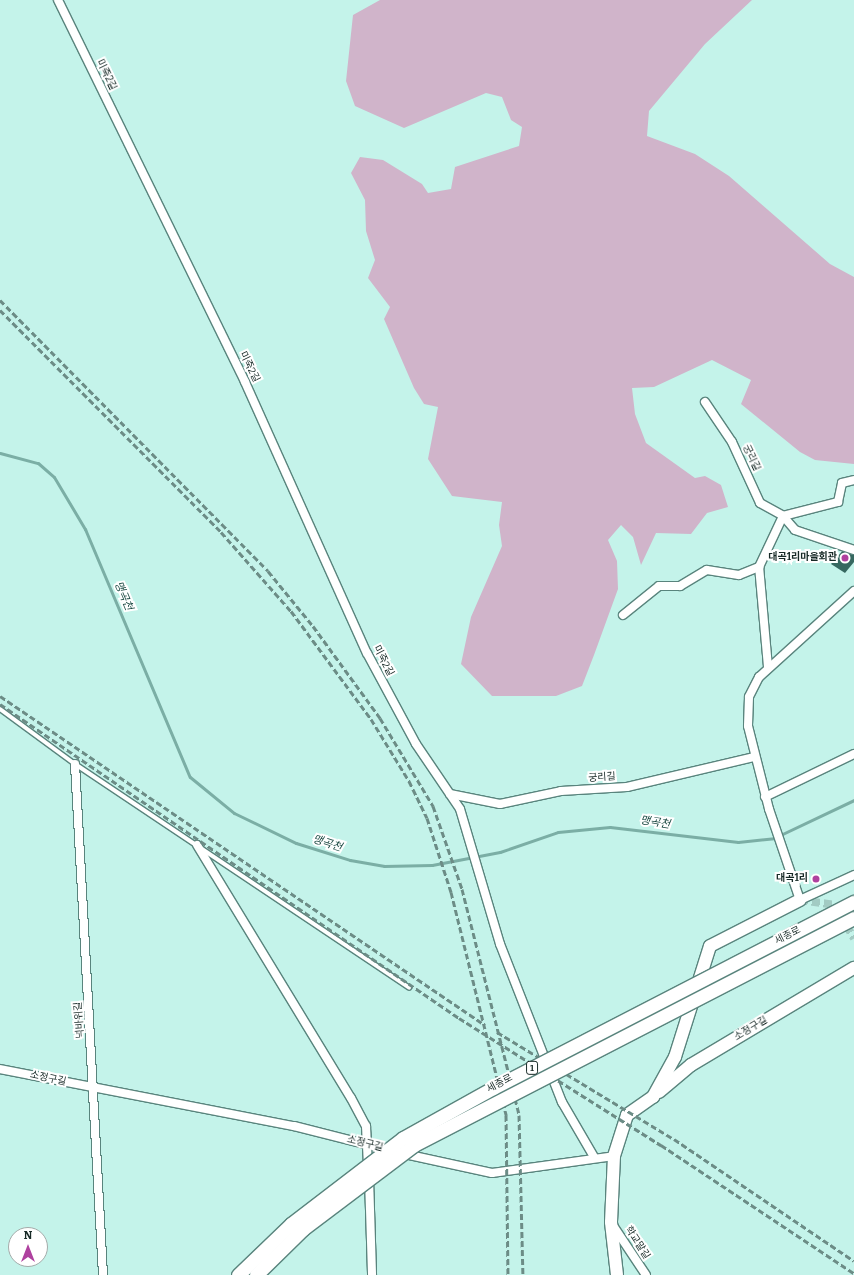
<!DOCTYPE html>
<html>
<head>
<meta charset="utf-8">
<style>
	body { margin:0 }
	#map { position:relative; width:854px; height:1275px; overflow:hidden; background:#c4f3ea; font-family:Bitter,"Noto Sans KR",serif }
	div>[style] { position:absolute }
	.green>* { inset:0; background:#d0b4ca }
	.stream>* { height:3px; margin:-1.5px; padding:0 1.5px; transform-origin:1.5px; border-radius:1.5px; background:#7baea5 }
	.building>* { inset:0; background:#366860 }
	.street-tunnel>* { height:8px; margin-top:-4px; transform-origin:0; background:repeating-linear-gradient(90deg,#a2cbc3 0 8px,transparent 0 12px) }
	.roads { filter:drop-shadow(1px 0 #59847d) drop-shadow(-1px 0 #59847d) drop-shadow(0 1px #59847d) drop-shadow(0 -1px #59847d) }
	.lane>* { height:4px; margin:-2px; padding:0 2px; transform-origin:2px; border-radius:2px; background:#fff }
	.street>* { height:8px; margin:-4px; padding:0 4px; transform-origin:4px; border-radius:4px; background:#fff }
	.secondary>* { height:12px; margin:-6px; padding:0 6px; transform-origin:6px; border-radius:6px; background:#fff }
	.rail>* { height:3px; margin-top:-1.5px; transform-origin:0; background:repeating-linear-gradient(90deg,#6c8c86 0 6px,transparent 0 9px) }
	.bridges { filter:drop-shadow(1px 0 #59847d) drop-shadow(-1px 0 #59847d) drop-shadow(0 1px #59847d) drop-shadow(0 -1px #59847d) }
	.primary-bridge>* { height:13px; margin:-6.5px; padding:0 6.5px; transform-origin:6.5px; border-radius:6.5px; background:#fff }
	.dots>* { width:11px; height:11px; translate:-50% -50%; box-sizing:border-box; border:2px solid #fff; border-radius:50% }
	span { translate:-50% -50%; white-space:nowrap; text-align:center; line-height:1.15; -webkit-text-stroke:4px #fff; paint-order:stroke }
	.shield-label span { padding:1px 3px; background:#fff; border:1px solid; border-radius:3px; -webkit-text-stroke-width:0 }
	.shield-label { font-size:9px; color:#182a27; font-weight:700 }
	.street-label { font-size:10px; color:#182a27 }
	.poi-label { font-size:10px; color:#182a27; font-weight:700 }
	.right { translate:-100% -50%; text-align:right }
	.water-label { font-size:11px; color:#1d4b44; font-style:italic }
	.north { position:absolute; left:8px; top:1227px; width:40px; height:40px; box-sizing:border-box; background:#fff; border:1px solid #a3aaa9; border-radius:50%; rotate:0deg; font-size:11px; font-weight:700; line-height:16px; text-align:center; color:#182a27 }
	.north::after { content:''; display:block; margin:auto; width:14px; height:18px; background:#af419f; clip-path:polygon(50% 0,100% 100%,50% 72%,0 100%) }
</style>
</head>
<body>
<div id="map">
	<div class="green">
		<div style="clip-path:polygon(380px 0,752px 0,705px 44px,649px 111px,647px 136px,695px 154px,729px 176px,830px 264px,854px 277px,854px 464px,815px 460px,800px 452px,741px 404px,751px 380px,712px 360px,654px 387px,632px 388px,635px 414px,646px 443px,695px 478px,705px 476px,721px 485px,728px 507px,707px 513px,691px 534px,656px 533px,641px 565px,633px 537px,621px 525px,608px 540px,617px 561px,618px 589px,594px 655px,582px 686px,556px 696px,492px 696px,461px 664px,471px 617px,502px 546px,499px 525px,502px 502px,452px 496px,428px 459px,438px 407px,424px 404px,414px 388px,384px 319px,390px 307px,368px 278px,375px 260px,366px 231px,365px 200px,351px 173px,360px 157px,383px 160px,422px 184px,428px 193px,451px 189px,455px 167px,519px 146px,522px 127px,511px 120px,502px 97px,486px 93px,404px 128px,355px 106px,346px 81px,353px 15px)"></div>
	</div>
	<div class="stream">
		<div style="left:0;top:453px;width:39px;rotate:15deg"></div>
		<div style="left:38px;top:463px;width:21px;rotate:41deg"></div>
		<div style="left:54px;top:477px;width:61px;rotate:59.2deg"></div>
		<div style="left:85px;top:529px;width:269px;rotate:67.1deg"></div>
		<div style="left:190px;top:777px;width:57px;rotate:39.3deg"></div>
		<div style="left:234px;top:813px;width:69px;rotate:25.8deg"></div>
		<div style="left:296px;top:843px;width:57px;rotate:17.5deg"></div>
		<div style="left:350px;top:860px;width:35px;rotate:10deg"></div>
		<div style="left:384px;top:866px;width:48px;rotate:-1.2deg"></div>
		<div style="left:432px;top:865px;width:69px;rotate:-10.8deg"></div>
		<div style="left:500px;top:852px;width:61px;rotate:-19deg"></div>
		<div style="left:558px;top:832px;width:52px;rotate:-5.5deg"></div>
		<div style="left:610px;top:827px;width:129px;rotate:6.7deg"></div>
		<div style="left:738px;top:842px;width:36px;rotate:-6deg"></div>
		<div style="left:774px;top:838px;width:89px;rotate:-25.4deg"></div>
	</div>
	<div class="building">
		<div style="clip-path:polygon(845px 548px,854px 555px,854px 562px,845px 573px,831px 564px)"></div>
	</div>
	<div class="street-tunnel">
		<div style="left:800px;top:900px;width:34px;rotate:8deg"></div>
		<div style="left:834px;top:905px;width:39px;rotate:59deg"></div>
	</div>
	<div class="roads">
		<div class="lane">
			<div style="left:0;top:709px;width:93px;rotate:36.3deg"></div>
			<div style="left:75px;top:764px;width:402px;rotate:33.8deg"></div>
		</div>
		<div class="street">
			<div style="left:58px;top:0;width:425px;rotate:63.9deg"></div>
			<div style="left:245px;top:382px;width:297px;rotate:65.8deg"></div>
			<div style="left:367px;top:653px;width:103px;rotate:61.7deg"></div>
			<div style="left:416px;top:744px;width:78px;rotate:55.9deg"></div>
			<div style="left:460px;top:809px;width:141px;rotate:73.5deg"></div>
			<div style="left:500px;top:944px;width:170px;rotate:68.6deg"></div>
			<div style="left:562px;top:1102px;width:64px;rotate:59.8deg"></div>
			<div style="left:705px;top:402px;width:48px;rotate:56deg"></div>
			<div style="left:732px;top:442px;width:67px;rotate:65.3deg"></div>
			<div style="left:760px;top:503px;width:26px;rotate:29deg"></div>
			<div style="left:783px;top:516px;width:18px;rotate:49deg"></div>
			<div style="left:795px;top:530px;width:62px;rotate:18.7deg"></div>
			<div style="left:854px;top:591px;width:128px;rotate:137.8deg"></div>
			<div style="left:759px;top:677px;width:22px;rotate:117deg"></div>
			<div style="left:749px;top:697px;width:29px;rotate:92deg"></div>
			<div style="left:748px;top:726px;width:86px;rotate:75.8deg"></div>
			<div style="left:769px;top:809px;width:96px;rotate:71.2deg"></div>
			<div style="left:800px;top:900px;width:60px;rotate:-24.8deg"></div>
			<div style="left:623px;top:615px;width:46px;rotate:-38.9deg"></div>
			<div style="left:659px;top:586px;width:21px"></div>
			<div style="left:680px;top:586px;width:31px;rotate:-31deg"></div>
			<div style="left:707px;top:570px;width:32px;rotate:9deg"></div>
			<div style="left:739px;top:575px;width:22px;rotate:-22deg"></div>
			<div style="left:768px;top:667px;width:100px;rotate:-95.1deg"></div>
			<div style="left:759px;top:567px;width:56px;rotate:-64.8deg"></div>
			<div style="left:783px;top:516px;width:57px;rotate:-14.3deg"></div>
			<div style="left:838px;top:502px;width:19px;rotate:-78deg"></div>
			<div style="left:842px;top:483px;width:12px;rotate:-14deg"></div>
			<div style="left:75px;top:764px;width:512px;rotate:86.86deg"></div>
			<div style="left:450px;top:794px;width:51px;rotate:11.3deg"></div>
			<div style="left:500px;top:804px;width:62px;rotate:-12deg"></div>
			<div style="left:561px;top:791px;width:66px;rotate:-3.5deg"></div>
			<div style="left:627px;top:787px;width:130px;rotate:-13.3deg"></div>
			<div style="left:765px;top:797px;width:99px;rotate:-25.8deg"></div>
			<div style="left:197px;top:845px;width:296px;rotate:58.7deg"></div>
			<div style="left:351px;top:1098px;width:32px;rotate:62deg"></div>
			<div style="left:366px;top:1126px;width:40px;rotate:87.1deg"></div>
			<div style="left:0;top:1069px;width:299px;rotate:11deg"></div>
			<div style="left:294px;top:1126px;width:98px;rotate:14.2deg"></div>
			<div style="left:400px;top:1153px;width:94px;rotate:12.3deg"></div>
			<div style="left:492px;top:1173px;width:123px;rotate:-7.9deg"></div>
			<div style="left:369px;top:1178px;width:97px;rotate:88.2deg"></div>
			<div style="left:612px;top:1224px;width:61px;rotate:56.3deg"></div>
		</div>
		<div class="secondary">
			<div style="left:659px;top:1092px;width:42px;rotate:-40.2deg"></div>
			<div style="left:691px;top:1065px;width:190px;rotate:-30.8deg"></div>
			<div style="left:617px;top:1275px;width:53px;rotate:-96.5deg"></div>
			<div style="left:611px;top:1222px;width:66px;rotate:-87.4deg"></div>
			<div style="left:614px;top:1156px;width:43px;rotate:-72.4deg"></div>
			<div style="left:627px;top:1115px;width:32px;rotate:-35deg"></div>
			<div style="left:653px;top:1097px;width:46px;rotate:-61.2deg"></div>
			<div style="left:675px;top:1057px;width:116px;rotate:-72.5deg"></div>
			<div style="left:710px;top:946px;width:101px;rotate:-27.1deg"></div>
		</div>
	</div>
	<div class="rail">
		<div style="left:0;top:300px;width:381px;rotate:45.3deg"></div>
		<div style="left:268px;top:571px;width:71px;rotate:50.7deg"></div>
		<div style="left:313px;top:626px;width:114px;rotate:53.9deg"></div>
		<div style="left:380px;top:718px;width:103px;rotate:58.9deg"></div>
		<div style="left:433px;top:806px;width:88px;rotate:70.7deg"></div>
		<div style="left:462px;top:889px;width:233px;rotate:75.8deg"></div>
		<div style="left:519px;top:1115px;width:160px;rotate:88.6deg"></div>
		<div style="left:0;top:310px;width:313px;rotate:45.1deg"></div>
		<div style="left:221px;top:532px;width:106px;rotate:48.5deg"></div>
		<div style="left:291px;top:611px;width:134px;rotate:53.5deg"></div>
		<div style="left:371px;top:719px;width:73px;rotate:58.5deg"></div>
		<div style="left:409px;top:781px;width:41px;rotate:64.1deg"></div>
		<div style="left:427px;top:818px;width:78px;rotate:72deg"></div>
		<div style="left:451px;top:892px;width:230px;rotate:76.1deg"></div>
		<div style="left:506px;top:1115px;width:160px;rotate:89.3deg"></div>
		<div style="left:0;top:696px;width:586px;rotate:34.15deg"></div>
		<div style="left:0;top:704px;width:556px;rotate:34.38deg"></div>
		<div style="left:459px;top:1018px;width:239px;rotate:32.2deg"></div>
		<div style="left:661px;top:1145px;width:232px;rotate:33.6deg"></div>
		<div style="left:497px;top:1032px;width:207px;rotate:31.2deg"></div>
		<div style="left:674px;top:1139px;width:217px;rotate:34.1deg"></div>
	</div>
	<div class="bridges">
		<div class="primary-bridge">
			<div style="left:238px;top:1275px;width:74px;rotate:-43.9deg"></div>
			<div style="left:291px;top:1224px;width:141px;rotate:-37.5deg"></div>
			<div style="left:403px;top:1138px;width:103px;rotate:-29.1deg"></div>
			<div style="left:493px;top:1088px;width:406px;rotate:-27.3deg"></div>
			<div style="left:256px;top:1275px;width:66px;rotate:-44.4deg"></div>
			<div style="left:303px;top:1229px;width:139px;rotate:-37.1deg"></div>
			<div style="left:414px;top:1145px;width:495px;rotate:-27.3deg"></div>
		</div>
	</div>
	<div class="dots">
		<div style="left:845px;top:558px;background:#af419f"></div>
		<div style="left:816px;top:879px;background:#af419f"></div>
	</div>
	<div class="shield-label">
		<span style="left:532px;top:1068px">1</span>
	</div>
	<div class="street-label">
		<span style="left:106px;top:75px;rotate:64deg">미죽2길</span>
		<span style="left:249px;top:367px;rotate:64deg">미죽2길</span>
		<span style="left:751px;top:458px;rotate:64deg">궁리길</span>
		<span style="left:383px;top:661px;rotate:63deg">미죽2길</span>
		<span style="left:602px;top:778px;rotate:-4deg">궁리길</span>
		<span style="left:788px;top:936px;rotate:-27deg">세종로</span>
		<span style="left:80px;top:1020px;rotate:-94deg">넉바위길</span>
		<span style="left:751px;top:1029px;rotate:-31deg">소정구길</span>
		<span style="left:48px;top:1079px;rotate:12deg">소정구길</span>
		<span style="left:500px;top:1084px;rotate:-28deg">세종로</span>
		<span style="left:365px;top:1144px;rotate:14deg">소정구길</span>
		<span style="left:637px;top:1243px;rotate:57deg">학교말길</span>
	</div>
	<div class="poi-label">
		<span class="right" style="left:837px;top:558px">대곡1리마을회관</span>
		<span class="right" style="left:808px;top:879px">대곡1리</span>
	</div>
	<div class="water-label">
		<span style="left:123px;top:596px;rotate:67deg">맹곡천</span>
		<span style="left:655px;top:823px;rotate:9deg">맹곡천</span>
		<span style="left:327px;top:844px;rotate:18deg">맹곡천</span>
	</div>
	<div class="north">N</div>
</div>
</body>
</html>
